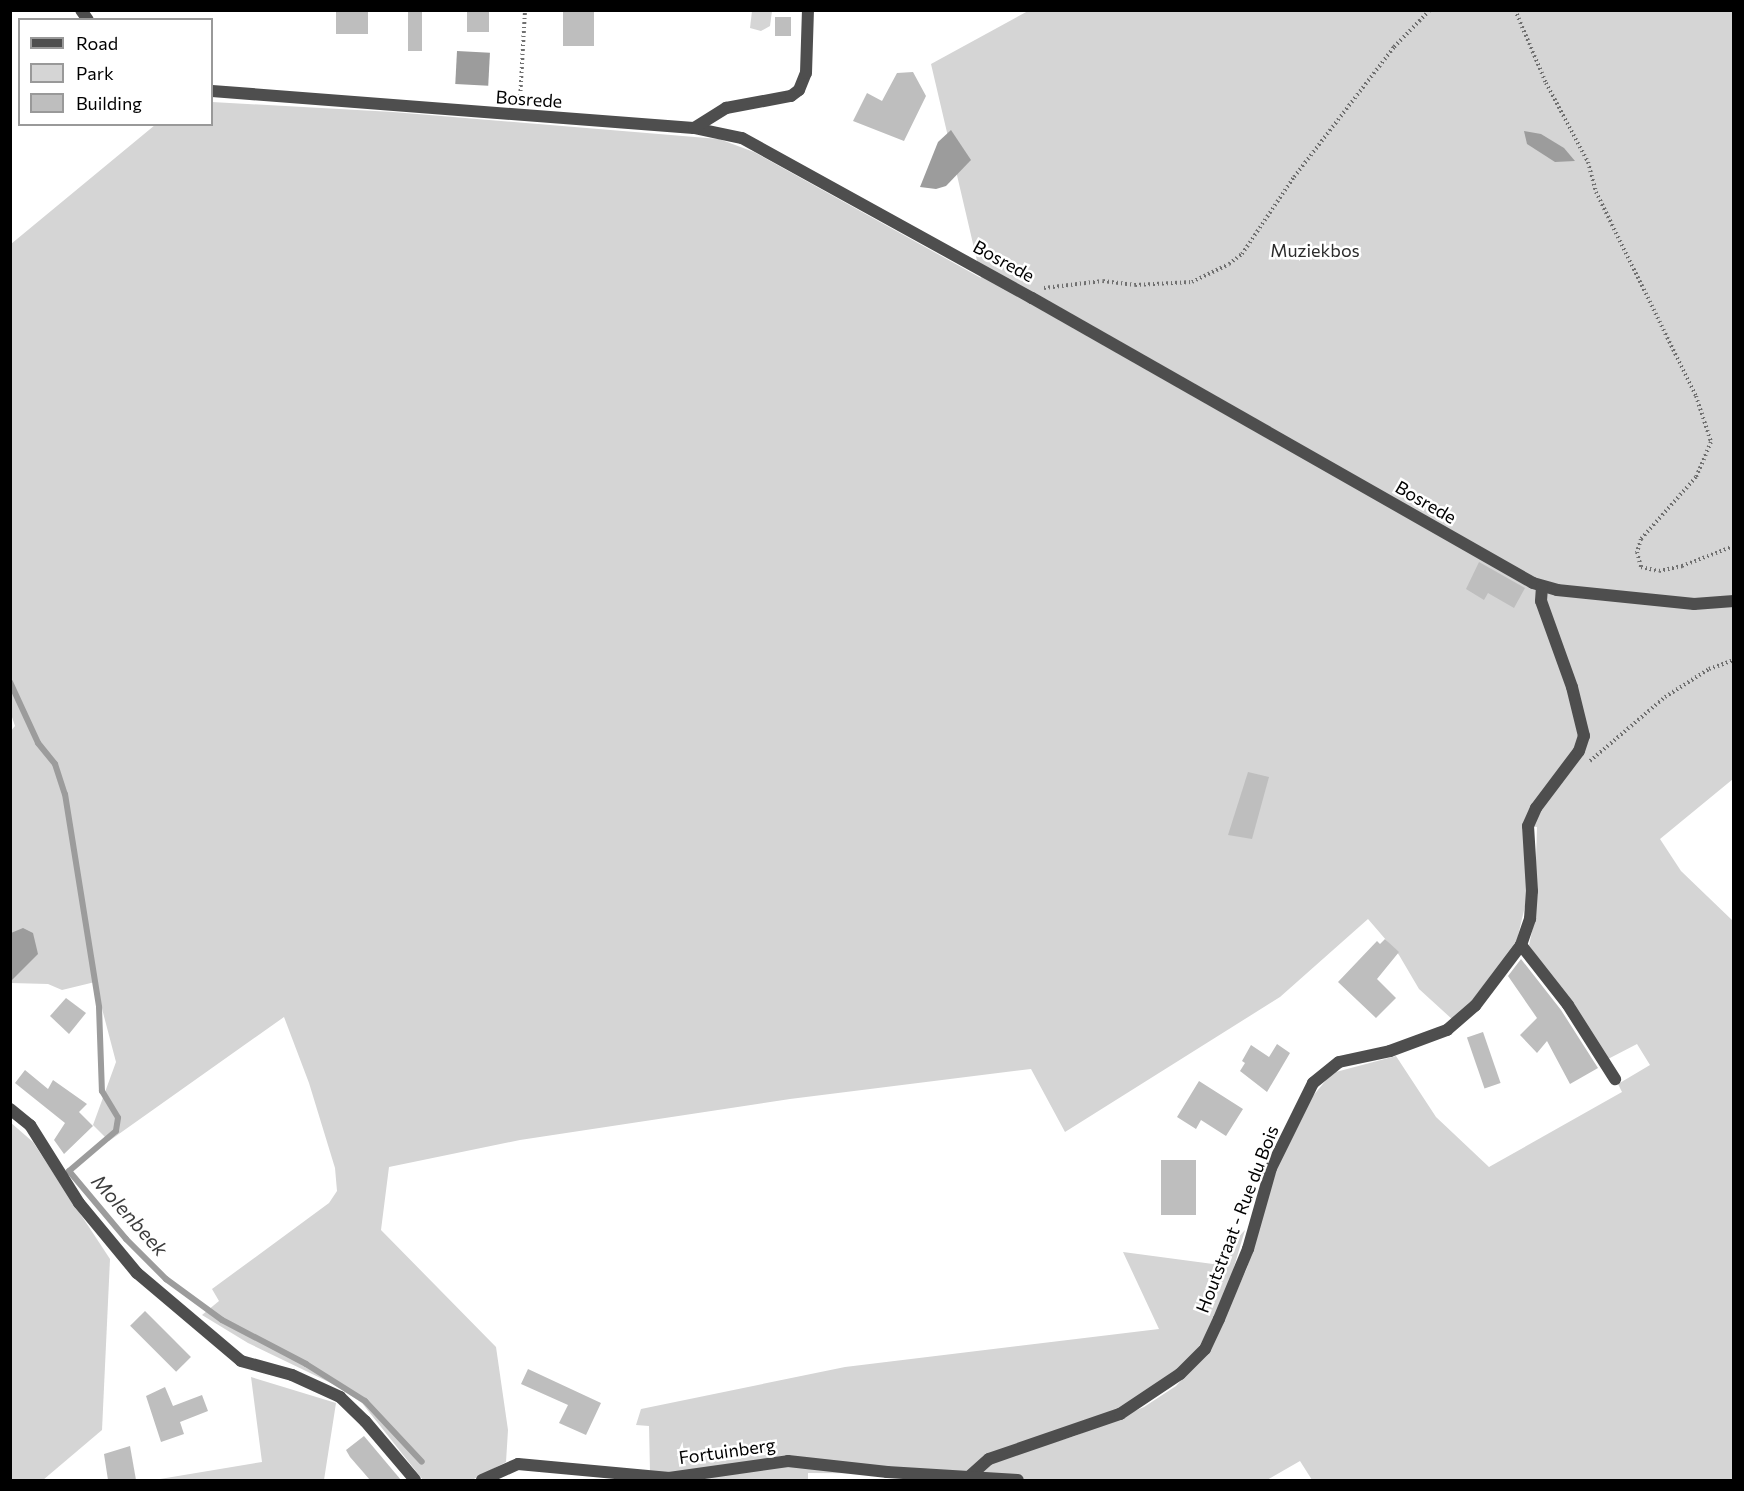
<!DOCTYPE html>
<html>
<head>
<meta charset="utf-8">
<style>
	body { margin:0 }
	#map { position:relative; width:1744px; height:1491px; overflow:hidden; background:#fff; font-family:Commissioner,sans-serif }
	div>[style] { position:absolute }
	.green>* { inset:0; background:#d5d5d5 }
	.water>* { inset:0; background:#9c9c9c; transform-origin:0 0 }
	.stream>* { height:6px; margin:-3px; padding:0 3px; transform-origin:3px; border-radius:3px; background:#9c9c9c }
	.building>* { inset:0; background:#bebebe; transform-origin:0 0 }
	.path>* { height:4px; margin-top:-2px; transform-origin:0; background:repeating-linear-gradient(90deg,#707070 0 1.5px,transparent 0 4.5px) }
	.street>* { height:12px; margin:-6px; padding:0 6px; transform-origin:6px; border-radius:6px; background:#4e4e4e }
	span { translate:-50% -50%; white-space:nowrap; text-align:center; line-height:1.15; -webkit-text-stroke:5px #fff; paint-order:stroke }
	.street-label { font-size:18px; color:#000 }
	.park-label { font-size:18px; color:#2c2c2c }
	.water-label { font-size:20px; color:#3d3d3d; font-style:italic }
	.frame { position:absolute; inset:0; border:12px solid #000; pointer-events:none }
	.legend { position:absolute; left:18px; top:18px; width:195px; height:108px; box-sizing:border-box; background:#fff; border:2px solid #999; margin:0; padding:8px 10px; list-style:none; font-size:18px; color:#000 }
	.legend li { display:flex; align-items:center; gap:12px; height:30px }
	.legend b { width:30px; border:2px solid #999 }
</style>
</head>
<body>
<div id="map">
	<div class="green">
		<div style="clip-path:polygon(752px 11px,772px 11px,770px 26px,761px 31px,750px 28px)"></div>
		<div style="clip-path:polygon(1028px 11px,1733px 11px,1733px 779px,1660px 839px,1681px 871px,1733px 921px,1733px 1480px,1312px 1480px,1300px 1461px,1267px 1480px,1034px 1480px,955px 1474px,808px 1473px,808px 1480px,657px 1480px,650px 1472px,649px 1426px,636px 1425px,641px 1409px,845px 1367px,1159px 1329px,1123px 1252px,1213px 1264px,1245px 1230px,1222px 1307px,1190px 1362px,1134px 1402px,1014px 1454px,1075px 1436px,1144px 1407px,1176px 1386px,1211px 1348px,1247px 1268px,1283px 1148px,1307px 1103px,1332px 1073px,1396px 1056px,1436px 1117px,1489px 1167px,1622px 1092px,1618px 1084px,1650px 1065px,1637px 1044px,1608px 1059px,1529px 945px,1534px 923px,1537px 827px,1525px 825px,1530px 885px,1517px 940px,1468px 1006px,1453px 1020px,1419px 989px,1399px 955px,1368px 919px,1280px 997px,1065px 1132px,1031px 1069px,790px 1099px,520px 1140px,389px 1167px,381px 1230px,496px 1347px,508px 1430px,506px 1462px,472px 1480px,423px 1480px,362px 1403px,335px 1385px,248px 1343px,202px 1315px,219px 1301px,212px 1289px,329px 1203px,337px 1191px,335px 1168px,309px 1083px,284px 1017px,109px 1141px,93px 1125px,116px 1062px,95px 982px,62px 990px,48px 984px,11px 983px,10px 732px,15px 726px,11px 714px,11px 244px,155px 125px,212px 124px,212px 102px,393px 112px,719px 139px,754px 152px,981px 278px,931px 64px)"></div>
		<div style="clip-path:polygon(10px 1122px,33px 1142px,110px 1259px,102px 1430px,43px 1480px,11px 1480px)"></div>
		<div style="clip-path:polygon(251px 1377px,336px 1403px,324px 1480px,154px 1480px,262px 1462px)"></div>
	</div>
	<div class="water">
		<div style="left:457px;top:51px;width:33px;height:33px;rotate:3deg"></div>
		<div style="clip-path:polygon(951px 130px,971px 160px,946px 186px,936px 189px,920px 187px,938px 142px)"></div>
		<div style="clip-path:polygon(1524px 131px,1541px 134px,1564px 148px,1575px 161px,1555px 162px,1527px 144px)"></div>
		<div style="clip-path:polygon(23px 928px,33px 933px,38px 954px,11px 981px,11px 933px)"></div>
	</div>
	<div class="stream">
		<div style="left:10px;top:682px;width:67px;rotate:65.3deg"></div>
		<div style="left:38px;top:743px;width:27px;rotate:51deg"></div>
		<div style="left:55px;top:764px;width:32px;rotate:72deg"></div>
		<div style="left:65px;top:794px;width:216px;rotate:80.9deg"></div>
		<div style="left:99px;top:1007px;width:84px;rotate:88deg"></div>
		<div style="left:102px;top:1091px;width:31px;rotate:59deg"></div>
		<div style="left:118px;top:1118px;width:13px;rotate:99deg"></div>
		<div style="left:116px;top:1131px;width:62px;rotate:139.6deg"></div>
		<div style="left:69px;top:1171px;width:89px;rotate:50deg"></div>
		<div style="left:126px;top:1239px;width:57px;rotate:45deg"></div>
		<div style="left:166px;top:1279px;width:69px;rotate:36.2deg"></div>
		<div style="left:222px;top:1320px;width:95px;rotate:27.6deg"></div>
		<div style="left:306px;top:1364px;width:70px;rotate:32.1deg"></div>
		<div style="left:365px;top:1401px;width:83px;rotate:46.9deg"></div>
	</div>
	<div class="building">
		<div style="left:336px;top:10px;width:32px;height:24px"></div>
		<div style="left:408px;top:10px;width:14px;height:41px"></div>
		<div style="left:467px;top:10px;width:22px;height:22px"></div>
		<div style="left:563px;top:10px;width:31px;height:36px"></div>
		<div style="left:775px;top:17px;width:16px;height:19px"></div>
		<div style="clip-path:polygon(913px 72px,926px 96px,904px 141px,853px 121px,867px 93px,882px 101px,897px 73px)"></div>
		<div style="clip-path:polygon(1479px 562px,1525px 588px,1514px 608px,1488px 593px,1484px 600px,1466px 589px)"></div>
		<div style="clip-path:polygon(1248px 772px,1269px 777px,1252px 839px,1228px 835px)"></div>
		<div style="clip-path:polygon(1385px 939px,1399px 952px,1377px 979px,1396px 998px,1376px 1018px,1338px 982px,1377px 941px,1380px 944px)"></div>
		<div style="clip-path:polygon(1521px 959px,1561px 1010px,1598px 1068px,1570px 1084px,1547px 1041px,1537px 1053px,1520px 1035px,1537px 1018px,1508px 976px)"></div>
		<div style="clip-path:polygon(66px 998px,86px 1013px,69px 1034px,50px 1016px)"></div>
		<div style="left:1483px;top:1032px;width:54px;height:17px;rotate:71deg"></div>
		<div style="clip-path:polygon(1277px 1044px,1290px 1053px,1267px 1092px,1240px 1071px,1245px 1063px,1242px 1061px,1251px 1045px,1269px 1057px)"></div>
		<div style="clip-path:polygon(25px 1070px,48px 1089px,53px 1080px,87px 1104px,79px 1112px,93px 1126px,64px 1154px,54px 1140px,65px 1123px,15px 1083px)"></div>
		<div style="clip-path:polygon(1199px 1081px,1243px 1109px,1226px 1136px,1201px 1120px,1196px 1129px,1177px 1117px)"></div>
		<div style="left:1161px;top:1160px;width:35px;height:55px"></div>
		<div style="left:145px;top:1311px;width:65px;height:21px;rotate:45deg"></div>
		<div style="clip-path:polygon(528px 1369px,601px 1403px,586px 1435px,559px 1423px,568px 1405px,521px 1384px)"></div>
		<div style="clip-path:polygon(165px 1387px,173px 1406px,202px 1395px,208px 1411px,180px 1422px,184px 1434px,161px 1442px,146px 1396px)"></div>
		<div style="clip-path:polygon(364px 1436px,401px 1480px,370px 1480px,350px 1457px,346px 1450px)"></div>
		<div style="clip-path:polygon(130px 1446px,136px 1480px,108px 1480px,104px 1454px)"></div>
	</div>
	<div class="path">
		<div style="left:1515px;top:10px;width:79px;rotate:67deg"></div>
		<div style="left:1546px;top:83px;width:89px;rotate:62deg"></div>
		<div style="left:1588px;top:162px;width:31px;rotate:75deg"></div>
		<div style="left:1596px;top:192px;width:227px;rotate:63.9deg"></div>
		<div style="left:1696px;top:396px;width:48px;rotate:71.9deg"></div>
		<div style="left:1711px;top:442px;width:38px;rotate:113deg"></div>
		<div style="left:1696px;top:477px;width:83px;rotate:131.6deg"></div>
		<div style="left:1641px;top:539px;width:14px;rotate:107deg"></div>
		<div style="left:1637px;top:552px;width:16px;rotate:75deg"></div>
		<div style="left:1641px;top:567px;width:18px;rotate:13deg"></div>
		<div style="left:1659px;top:571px;width:24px;rotate:-12deg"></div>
		<div style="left:1682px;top:566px;width:56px;rotate:-21deg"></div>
		<div style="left:520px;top:100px;width:90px;rotate:-86.8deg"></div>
		<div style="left:1044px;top:288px;width:59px;rotate:-6.8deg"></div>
		<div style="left:1103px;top:281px;width:32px;rotate:7deg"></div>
		<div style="left:1135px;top:285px;width:57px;rotate:-3deg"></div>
		<div style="left:1192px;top:282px;width:41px;rotate:-25.9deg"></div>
		<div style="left:1229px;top:264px;width:16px;rotate:-38deg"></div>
		<div style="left:1242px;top:254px;width:93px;rotate:-56deg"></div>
		<div style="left:1294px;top:177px;width:164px;rotate:-52.4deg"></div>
		<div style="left:1394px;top:47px;width:52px;rotate:-45.8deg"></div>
		<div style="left:1590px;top:761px;width:99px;rotate:-40.5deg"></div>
		<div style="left:1665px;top:697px;width:52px;rotate:-32.5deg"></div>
		<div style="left:1709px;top:669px;width:27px;rotate:-20deg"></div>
	</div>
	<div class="street">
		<div style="left:81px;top:10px;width:12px;rotate:55deg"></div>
		<div style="left:212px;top:91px;width:483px;rotate:4.4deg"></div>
		<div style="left:694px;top:128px;width:49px;rotate:11.8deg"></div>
		<div style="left:742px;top:138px;width:331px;rotate:28.9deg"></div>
		<div style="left:1032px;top:298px;width:576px;rotate:29.63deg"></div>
		<div style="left:1533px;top:583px;width:25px;rotate:16deg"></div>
		<div style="left:1557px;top:590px;width:138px;rotate:5.8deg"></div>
		<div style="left:1694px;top:604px;width:40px;rotate:-4.3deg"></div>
		<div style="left:694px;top:128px;width:38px;rotate:-32deg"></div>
		<div style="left:726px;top:108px;width:66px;rotate:-10.5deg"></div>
		<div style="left:791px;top:96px;width:10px;rotate:-37deg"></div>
		<div style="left:799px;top:90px;width:18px;rotate:-68deg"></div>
		<div style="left:806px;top:73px;width:63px;rotate:-88.2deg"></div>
		<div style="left:1521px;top:945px;width:76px;rotate:51.9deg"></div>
		<div style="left:1568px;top:1005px;width:88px;rotate:57.6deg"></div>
		<div style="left:10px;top:1109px;width:26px;rotate:39deg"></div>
		<div style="left:30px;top:1125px;width:92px;rotate:57.9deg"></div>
		<div style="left:79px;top:1203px;width:91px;rotate:50.4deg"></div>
		<div style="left:137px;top:1273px;width:136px;rotate:40.2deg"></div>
		<div style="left:241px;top:1361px;width:53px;rotate:15.4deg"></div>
		<div style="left:292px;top:1375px;width:53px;rotate:24.6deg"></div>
		<div style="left:340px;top:1397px;width:35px;rotate:44deg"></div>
		<div style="left:365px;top:1421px;width:77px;rotate:49.7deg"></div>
		<div style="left:971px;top:1475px;width:24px;rotate:-42deg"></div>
		<div style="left:989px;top:1459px;width:139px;rotate:-19deg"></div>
		<div style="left:1120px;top:1414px;width:72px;rotate:-33.7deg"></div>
		<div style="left:1180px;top:1374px;width:35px;rotate:-45deg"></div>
		<div style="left:1205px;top:1349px;width:33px;rotate:-65deg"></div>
		<div style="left:1219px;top:1319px;width:76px;rotate:-67.5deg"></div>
		<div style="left:1248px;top:1249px;width:84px;rotate:-74.1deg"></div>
		<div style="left:1271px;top:1168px;width:95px;rotate:-63.7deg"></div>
		<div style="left:1313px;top:1083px;width:33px;rotate:-39deg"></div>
		<div style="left:1339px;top:1062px;width:52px;rotate:-12.2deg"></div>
		<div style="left:1390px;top:1051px;width:61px;rotate:-20.2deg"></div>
		<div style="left:1447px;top:1030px;width:37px;rotate:-41deg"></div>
		<div style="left:1475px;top:1006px;width:76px;rotate:-53deg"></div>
		<div style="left:1521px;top:945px;width:28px;rotate:-71deg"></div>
		<div style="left:1530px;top:919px;width:28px;rotate:-86deg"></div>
		<div style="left:1532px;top:891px;width:65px;rotate:-93.5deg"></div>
		<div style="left:1528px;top:826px;width:20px;rotate:-66deg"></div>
		<div style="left:1536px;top:808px;width:71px;rotate:-53deg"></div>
		<div style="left:1579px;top:751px;width:16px;rotate:-72deg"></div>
		<div style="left:1584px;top:736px;width:50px;rotate:-103.8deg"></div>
		<div style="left:1572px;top:687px;width:91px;rotate:-109.8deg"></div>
		<div style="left:1541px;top:601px;width:14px;rotate:-86deg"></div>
		<div style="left:482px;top:1480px;width:39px;rotate:-24deg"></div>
		<div style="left:518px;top:1464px;width:152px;rotate:5.3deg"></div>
		<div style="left:669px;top:1478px;width:120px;rotate:-8.1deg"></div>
		<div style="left:788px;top:1461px;width:100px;rotate:6.3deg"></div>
		<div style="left:887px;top:1472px;width:131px;rotate:3.5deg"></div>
	</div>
	<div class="street-label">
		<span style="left:529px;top:99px;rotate:4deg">Bosrede</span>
		<span style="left:1004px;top:261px;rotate:29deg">Bosrede</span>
		<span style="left:1426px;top:502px;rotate:30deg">Bosrede</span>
		<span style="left:1237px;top:1219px;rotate:-69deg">Houtstraat - Rue du Bois</span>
		<span style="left:727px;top:1451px;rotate:-8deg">Fortuinberg</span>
	</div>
	<div class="park-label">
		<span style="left:1315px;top:250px">Muziekbos</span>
	</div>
	<div class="water-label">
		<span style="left:130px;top:1215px;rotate:48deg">Molenbeek</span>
	</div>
	<div class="frame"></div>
	<ul class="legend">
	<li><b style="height:8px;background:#4e4e4e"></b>Road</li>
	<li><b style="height:16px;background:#d5d5d5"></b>Park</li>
	<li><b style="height:16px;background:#bebebe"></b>Building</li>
	</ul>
</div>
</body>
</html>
